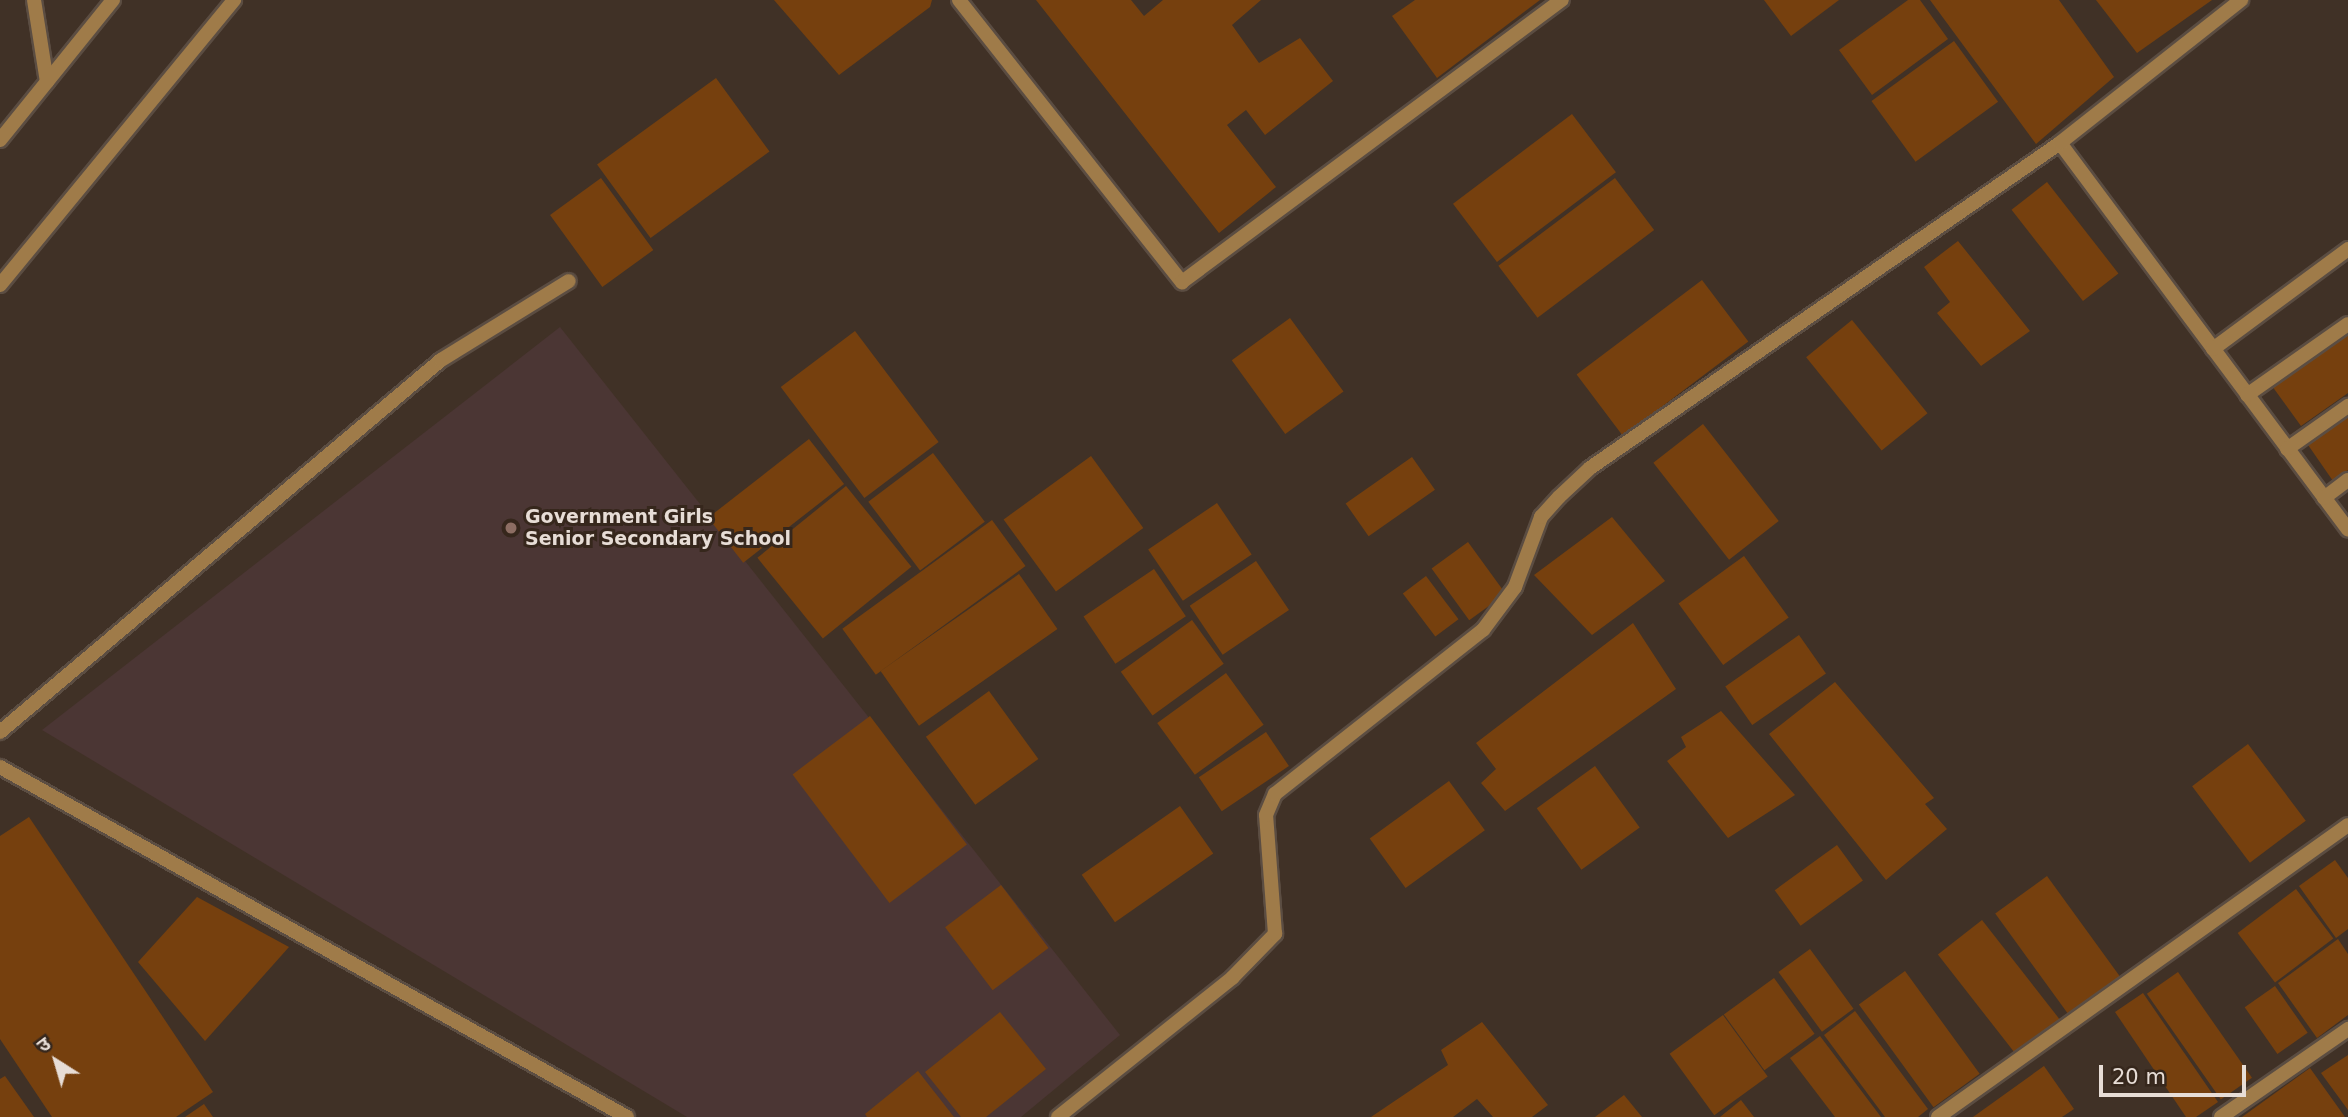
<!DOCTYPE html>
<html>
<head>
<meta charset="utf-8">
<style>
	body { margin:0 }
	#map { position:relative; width:2348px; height:1117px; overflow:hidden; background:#403126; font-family:"DejaVu Sans","Noto Sans Devanagari",sans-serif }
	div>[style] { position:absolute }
	.education>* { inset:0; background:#4b3634 }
	.building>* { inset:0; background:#76400e; transform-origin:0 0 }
	.roads { filter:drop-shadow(2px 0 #5b4d42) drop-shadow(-2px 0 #5b4d42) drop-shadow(0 2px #5b4d42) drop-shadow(0 -2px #5b4d42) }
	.minor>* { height:14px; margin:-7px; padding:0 7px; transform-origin:7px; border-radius:7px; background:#9f7b49 }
	.tertiary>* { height:14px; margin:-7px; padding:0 7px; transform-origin:7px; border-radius:7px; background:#9f7b49 }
	.dots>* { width:19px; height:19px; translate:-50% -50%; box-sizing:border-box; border:4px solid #36271c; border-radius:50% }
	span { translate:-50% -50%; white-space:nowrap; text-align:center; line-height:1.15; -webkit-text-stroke:6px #36271c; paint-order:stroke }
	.poi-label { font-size:19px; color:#e7ddd6; font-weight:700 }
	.left { translate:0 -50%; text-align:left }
	.north { position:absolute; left:21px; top:1026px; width:70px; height:70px; -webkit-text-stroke:5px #36271c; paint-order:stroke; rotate:323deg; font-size:19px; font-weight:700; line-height:28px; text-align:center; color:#e7ddd6 }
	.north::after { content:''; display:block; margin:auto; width:24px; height:32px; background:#e7ddd6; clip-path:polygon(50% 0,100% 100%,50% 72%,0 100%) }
	.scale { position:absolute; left:2099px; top:1065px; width:147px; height:32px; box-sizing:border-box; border:4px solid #e7ddd6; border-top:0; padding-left:9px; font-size:21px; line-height:24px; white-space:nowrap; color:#e7ddd6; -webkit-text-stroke:5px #36271c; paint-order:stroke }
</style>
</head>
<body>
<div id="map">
	<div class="education">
		<div style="clip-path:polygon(560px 327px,1120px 1035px,1021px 1117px,687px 1117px,42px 730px)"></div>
	</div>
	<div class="building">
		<div style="clip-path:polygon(774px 0,932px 0,930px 7px,839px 75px)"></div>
		<div style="clip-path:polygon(1036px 0,1131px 0,1144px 16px,1163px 0,1261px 0,1232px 25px,1259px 63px,1300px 38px,1333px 81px,1265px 135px,1246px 110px,1227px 125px,1276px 187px,1219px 233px)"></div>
		<div style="clip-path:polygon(1415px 0,1540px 0,1437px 78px,1392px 16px)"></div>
		<div style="clip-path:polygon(1764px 0,1839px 0,1791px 36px)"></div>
		<div style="clip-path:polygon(1908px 0,1920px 0,1948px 39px,1872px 95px,1839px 50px)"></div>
		<div style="clip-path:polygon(1930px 0,2059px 0,2114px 77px,2036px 144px)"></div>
		<div style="clip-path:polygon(2096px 0,2212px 0,2137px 53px)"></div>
		<div style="left:1954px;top:41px;width:75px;height:102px;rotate:54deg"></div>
		<div style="left:716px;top:78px;width:91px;height:147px;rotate:54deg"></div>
		<div style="left:1572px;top:114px;width:73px;height:149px;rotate:53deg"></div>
		<div style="left:601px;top:178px;width:89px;height:63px;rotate:54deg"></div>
		<div style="left:1615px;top:178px;width:65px;height:146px;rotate:53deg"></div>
		<div style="left:2047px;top:182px;width:116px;height:45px;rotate:52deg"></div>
		<div style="clip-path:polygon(1958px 241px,2030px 331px,1981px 366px,1937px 313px,1950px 302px,1924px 267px)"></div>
		<div style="left:1702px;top:280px;width:77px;height:157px;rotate:53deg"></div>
		<div style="left:1290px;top:318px;width:91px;height:72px;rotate:54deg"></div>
		<div style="left:1852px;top:320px;width:120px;height:59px;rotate:51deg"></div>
		<div style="left:855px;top:331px;width:139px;height:93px;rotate:53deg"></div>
		<div style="clip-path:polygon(2348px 331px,2348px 393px,2301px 426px,2272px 386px)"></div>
		<div style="clip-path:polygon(2348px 412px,2348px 470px,2333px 481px,2306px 442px)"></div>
		<div style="left:1703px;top:424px;width:123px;height:63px;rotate:52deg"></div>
		<div style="left:809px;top:439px;width:57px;height:128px;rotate:52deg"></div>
		<div style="left:933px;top:453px;width:86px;height:81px;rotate:53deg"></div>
		<div style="left:1091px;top:456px;width:89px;height:108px;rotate:54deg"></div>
		<div style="left:1412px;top:457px;width:40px;height:81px;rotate:55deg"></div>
		<div style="left:846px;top:486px;width:104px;height:114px;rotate:51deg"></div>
		<div style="left:1217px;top:503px;width:62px;height:83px;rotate:56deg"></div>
		<div style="clip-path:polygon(1612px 517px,1665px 581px,1592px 635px,1534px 575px)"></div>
		<div style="left:992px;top:520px;width:57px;height:185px;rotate:54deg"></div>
		<div style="left:1468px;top:542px;width:64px;height:45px;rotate:54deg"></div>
		<div style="left:1744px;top:556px;width:76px;height:81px;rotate:54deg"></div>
		<div style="left:1256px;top:561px;width:59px;height:80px;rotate:56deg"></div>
		<div style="left:1154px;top:569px;width:57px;height:85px;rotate:56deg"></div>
		<div style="left:1019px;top:574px;width:67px;height:169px;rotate:55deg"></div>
		<div style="left:1426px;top:576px;width:54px;height:29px;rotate:53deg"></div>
		<div style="left:1192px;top:620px;width:54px;height:88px;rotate:54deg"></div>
		<div style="clip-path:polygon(1633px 623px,1676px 689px,1505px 811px,1481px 783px,1496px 769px,1476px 743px)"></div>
		<div style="left:1799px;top:635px;width:47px;height:90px;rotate:55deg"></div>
		<div style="left:1226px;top:673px;width:64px;height:85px;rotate:54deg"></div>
		<div style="clip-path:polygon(1835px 682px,1934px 798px,1925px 804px,1947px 829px,1886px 880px,1769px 734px)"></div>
		<div style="left:989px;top:691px;width:84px;height:78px;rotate:54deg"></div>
		<div style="clip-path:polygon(1721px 711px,1795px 795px,1728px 838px,1667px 761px,1686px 747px,1681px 737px)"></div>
		<div style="left:870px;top:716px;width:161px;height:97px;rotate:53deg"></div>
		<div style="left:1266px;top:732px;width:41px;height:81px;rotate:56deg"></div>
		<div style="left:2248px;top:744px;width:96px;height:70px;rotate:53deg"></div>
		<div style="left:1595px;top:766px;width:76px;height:72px;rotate:54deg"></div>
		<div style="left:1449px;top:781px;width:61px;height:98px;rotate:54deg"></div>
		<div style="left:1180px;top:806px;width:58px;height:120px;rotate:55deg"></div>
		<div style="clip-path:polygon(29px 817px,213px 1092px,176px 1117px,52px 1117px,0 1039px,0 836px)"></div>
		<div style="left:1837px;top:845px;width:44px;height:77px;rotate:54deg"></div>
		<div style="clip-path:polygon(2335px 860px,2348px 878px,2348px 929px,2336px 938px,2299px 886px)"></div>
		<div style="left:2047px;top:876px;width:125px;height:64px;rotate:54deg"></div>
		<div style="left:1001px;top:885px;width:79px;height:70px;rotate:53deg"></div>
		<div style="left:2296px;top:889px;width:62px;height:73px;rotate:53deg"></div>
		<div style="clip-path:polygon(197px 897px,289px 947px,205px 1041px,138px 962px)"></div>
		<div style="left:1982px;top:920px;width:126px;height:56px;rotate:52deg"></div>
		<div style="clip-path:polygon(2338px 939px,2348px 954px,2348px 1015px,2317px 1038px,2278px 983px)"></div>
		<div style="left:1810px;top:949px;width:74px;height:39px;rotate:54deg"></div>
		<div style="left:1905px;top:971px;width:127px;height:57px;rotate:54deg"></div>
		<div style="left:2178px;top:972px;width:129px;height:38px;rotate:55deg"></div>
		<div style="left:1774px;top:978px;width:69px;height:62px;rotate:54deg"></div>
		<div style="left:2275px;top:986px;width:57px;height:37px;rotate:55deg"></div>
		<div style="clip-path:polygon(2143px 993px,2218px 1102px,2196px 1117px,2186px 1117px,2115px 1012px)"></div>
		<div style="clip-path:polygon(1855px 1011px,1928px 1109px,1918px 1117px,1885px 1117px,1824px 1035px)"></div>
		<div style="clip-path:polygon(1000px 1012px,1046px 1069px,986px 1117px,961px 1117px,925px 1072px)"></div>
		<div style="left:1723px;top:1015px;width:76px;height:66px;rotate:54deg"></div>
		<div style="clip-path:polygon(1482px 1022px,1548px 1105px,1532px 1117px,1493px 1117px,1477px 1099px,1453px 1117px,1371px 1117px,1448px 1065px,1441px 1050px)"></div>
		<div style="clip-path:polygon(1820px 1036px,1881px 1117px,1835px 1117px,1790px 1058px)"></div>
		<div style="clip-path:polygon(2348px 1055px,2348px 1110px,2321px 1073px)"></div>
		<div style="clip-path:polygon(2044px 1066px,2074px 1109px,2062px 1117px,1973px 1117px)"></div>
		<div style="clip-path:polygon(2310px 1068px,2345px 1117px,2242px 1117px)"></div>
		<div style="clip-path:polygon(918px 1071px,954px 1117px,867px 1117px,865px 1114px)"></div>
		<div style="clip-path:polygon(5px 1076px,34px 1117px,0 1117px,0 1079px)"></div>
		<div style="clip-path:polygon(1624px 1095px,1642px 1117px,1595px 1117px)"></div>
		<div style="clip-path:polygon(1741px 1100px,1754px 1117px,1720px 1117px)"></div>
		<div style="clip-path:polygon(204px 1104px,213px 1117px,185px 1117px)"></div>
	</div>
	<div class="roads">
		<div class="minor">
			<div style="left:34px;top:0;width:83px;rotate:81deg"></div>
			<div style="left:959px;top:0;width:360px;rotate:51.7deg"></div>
			<div style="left:1182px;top:282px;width:473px;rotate:-36.6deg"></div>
			<div style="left:2060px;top:143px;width:482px;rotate:53.3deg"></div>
			<div style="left:2213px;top:349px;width:168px;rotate:-36.5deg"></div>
			<div style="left:2247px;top:395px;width:123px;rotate:-35.1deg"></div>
			<div style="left:2287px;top:449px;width:75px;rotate:-35.2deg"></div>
			<div style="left:2324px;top:498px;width:30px;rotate:-37deg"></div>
			<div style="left:0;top:732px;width:577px;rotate:-40.15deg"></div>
			<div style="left:441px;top:360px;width:150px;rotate:-31.7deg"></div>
			<div style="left:0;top:767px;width:718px;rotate:29.17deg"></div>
			<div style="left:1058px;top:1117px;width:223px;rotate:-38.6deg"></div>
			<div style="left:1232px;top:978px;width:62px;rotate:-45.7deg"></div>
			<div style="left:1275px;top:934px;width:119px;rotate:-94.3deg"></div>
			<div style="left:1266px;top:815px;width:23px;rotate:-67deg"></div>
			<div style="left:1275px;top:794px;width:265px;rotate:-38.3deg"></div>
			<div style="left:1483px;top:630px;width:54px;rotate:-53.3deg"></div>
			<div style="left:1515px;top:587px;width:75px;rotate:-69.6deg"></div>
			<div style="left:1541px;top:517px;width:27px;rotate:-48deg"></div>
			<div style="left:1559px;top:497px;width:42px;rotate:-43.1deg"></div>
			<div style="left:1590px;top:468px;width:571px;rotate:-34.66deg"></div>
			<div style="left:2060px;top:143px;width:231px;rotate:-38.3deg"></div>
			<div style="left:1938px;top:1117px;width:503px;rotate:-35.46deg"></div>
			<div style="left:2221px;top:1117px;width:155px;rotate:-34.7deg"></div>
		</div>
		<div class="tertiary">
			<div style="left:0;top:140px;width:180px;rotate:-51.1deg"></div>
			<div style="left:0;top:285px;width:369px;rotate:-50.6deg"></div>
		</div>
	</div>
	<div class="dots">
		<div style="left:511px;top:528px;background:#8d6e63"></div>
	</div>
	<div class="poi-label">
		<span class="left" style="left:525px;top:528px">Government Girls<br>Senior Secondary School</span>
	</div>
	<div class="north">उ</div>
	<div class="scale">20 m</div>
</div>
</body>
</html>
